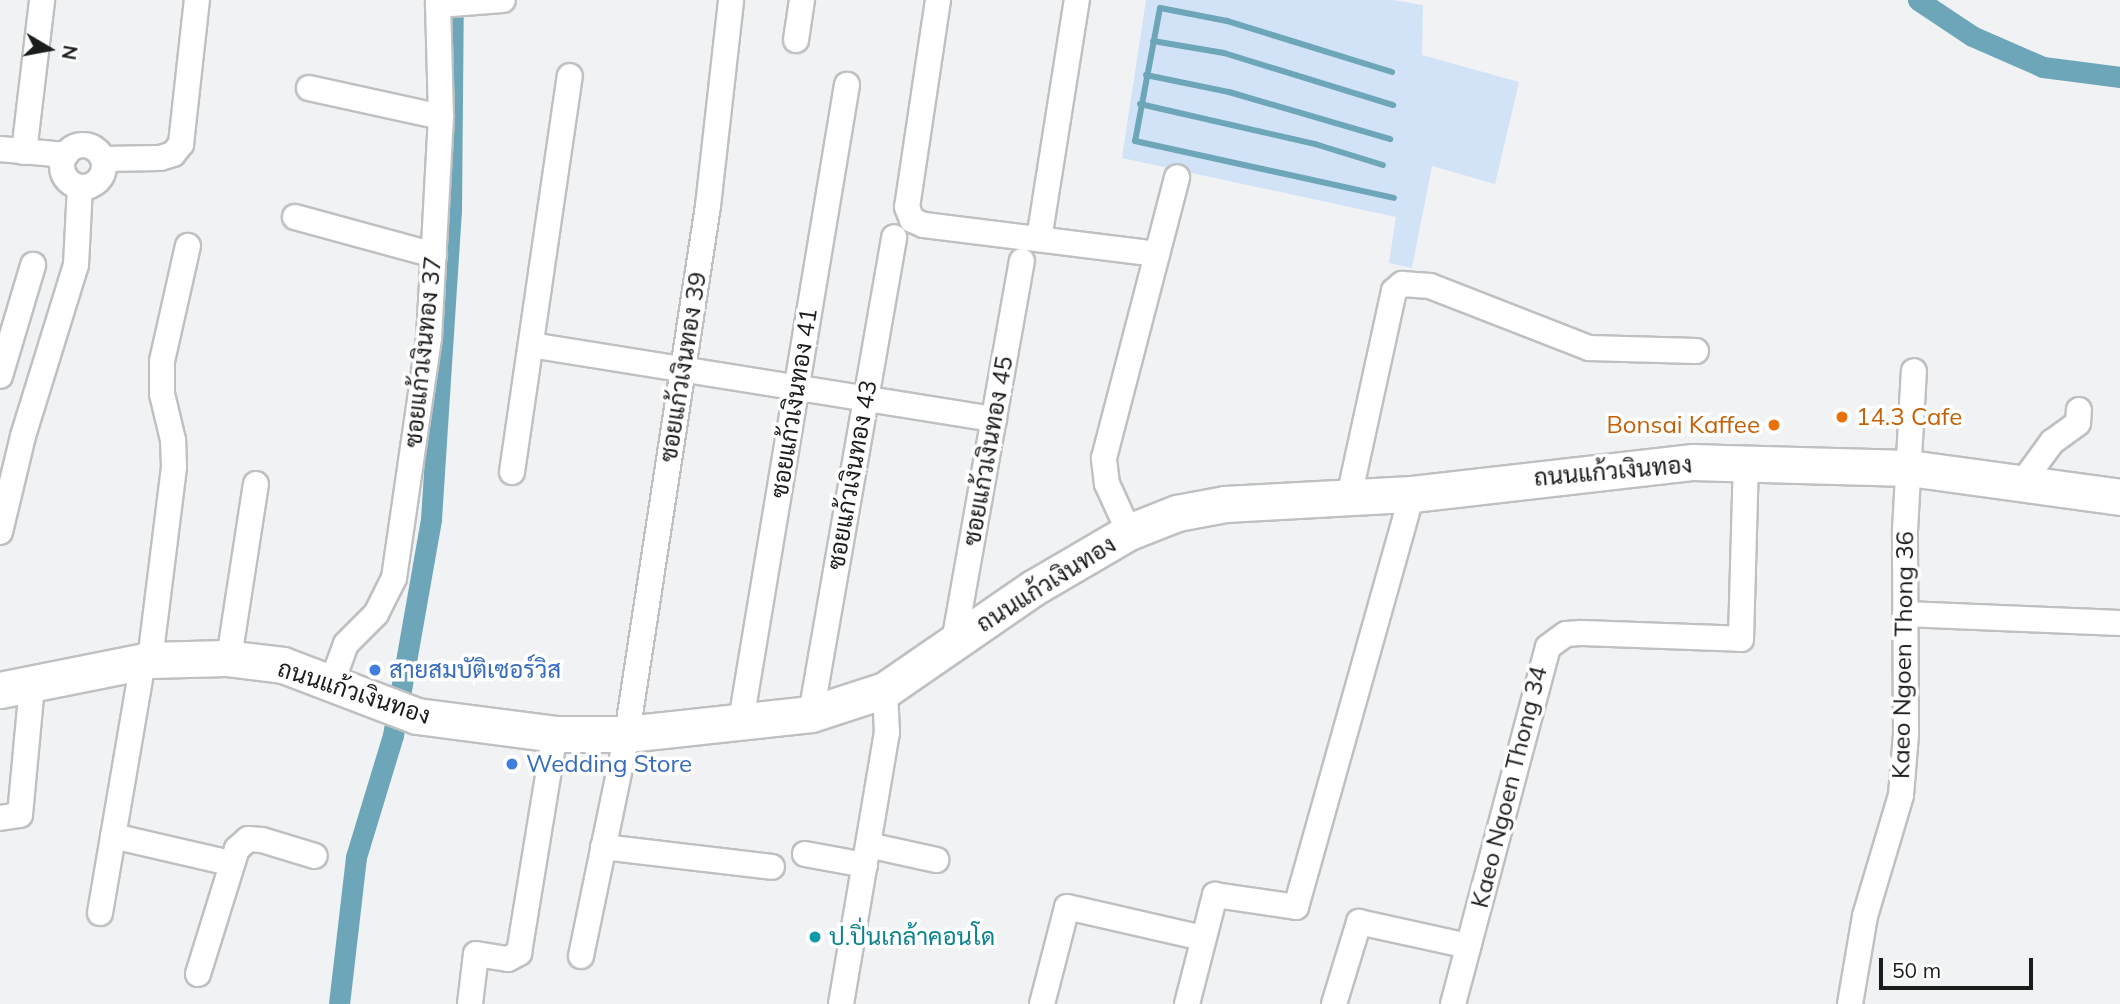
<!DOCTYPE html>
<html>
<head>
<meta charset="utf-8">
<style>
	body { margin:0 }
	#map { position:relative; width:2120px; height:1004px; overflow:hidden; background:#f0f2f4; font-family:Mulish,Sarabun,sans-serif }
	div>[style] { position:absolute }
	.green>* { inset:0; background:#d2e3f8 }
	.stream>* { height:6px; margin:-3px; padding:0 3px; transform-origin:3px; border-radius:3px; background:#6ca6b8 }
	.canal>* { height:21px; margin:-10.5px; padding:0 10.5px; transform-origin:10.5px; border-radius:10.5px; background:#6ca6b8 }
	.roads { filter:drop-shadow(2px 0 #bec0c2) drop-shadow(-2px 0 #bec0c2) drop-shadow(0 2px #bec0c2) drop-shadow(0 -2px #bec0c2) }
	.street>* { height:24px; margin:-12px; padding:0 12px; transform-origin:12px; border-radius:12px; background:#fff }
	.street>.ring { margin:-12px; padding:0; box-sizing:content-box; background:none; border:24px solid #fff; border-radius:50% }
	.secondary>* { height:35px; margin:-17.5px; padding:0 17.5px; transform-origin:17.5px; border-radius:17.5px; background:#fff }
	.dots>* { width:19px; height:19px; translate:-50% -50%; box-sizing:border-box; border:4px solid #fff; border-radius:50% }
	span { translate:-50% -50%; white-space:nowrap; text-align:center; line-height:1.15; -webkit-text-stroke:7px #fff; paint-order:stroke }
	.street-label { font-size:24px; color:#1b1c1c }
	.food-label { font-size:24px; color:#c56008 }
	.left { translate:0 -50%; text-align:left }
	.right { translate:-100% -50%; text-align:right }
	.shop-label { font-size:24px; color:#366cbe }
	.culture-label { font-size:24px; color:#0d838f }
	.north { position:absolute; left:14px; top:14px; width:70px; height:70px; -webkit-text-stroke:5px #fff; paint-order:stroke; rotate:100deg; font-size:19px; font-weight:700; line-height:28px; text-align:center; color:#1b1c1c }
	.north::after { content:''; display:block; margin:auto; width:24px; height:32px; background:#1b1c1c; clip-path:polygon(50% 0,100% 100%,50% 72%,0 100%) }
	.scale { position:absolute; left:1879px; top:958px; width:154px; height:32px; box-sizing:border-box; border:4px solid #1b1c1c; border-top:0; padding-left:9px; font-size:21px; line-height:24px; white-space:nowrap; color:#1b1c1c; -webkit-text-stroke:5px #fff; paint-order:stroke }
</style>
</head>
<body>
<div id="map">
	<div class="green">
		<div style="clip-path:polygon(1146px 0,1393px 0,1423px 5px,1422px 55px,1519px 82px,1495px 184px,1432px 166px,1412px 268px,1389px 263px,1396px 217px,1122px 158px)"></div>
	</div>
	<div class="stream">
		<div style="left:1153px;top:41px;width:72px;rotate:9.6deg"></div>
		<div style="left:1224px;top:53px;width:177px;rotate:17.1deg"></div>
		<div style="left:1392px;top:72px;width:173px;rotate:-162.8deg"></div>
		<div style="left:1227px;top:21px;width:68px;rotate:-169deg"></div>
		<div style="left:1160px;top:8px;width:135px;rotate:100.6deg"></div>
		<div style="left:1135px;top:141px;width:265px;rotate:12.4deg"></div>
		<div style="left:1146px;top:75px;width:85px;rotate:11.6deg"></div>
		<div style="left:1229px;top:92px;width:168px;rotate:16.3deg"></div>
		<div style="left:1140px;top:104px;width:180px;rotate:12.9deg"></div>
		<div style="left:1315px;top:144px;width:71px;rotate:17.2deg"></div>
	</div>
	<div class="canal">
		<div style="left:1918px;top:0;width:65px;rotate:33.7deg"></div>
		<div style="left:1972px;top:36px;width:77px;rotate:23.6deg"></div>
		<div style="left:2043px;top:67px;width:78px;rotate:7.4deg"></div>
		<div style="left:339px;top:1004px;width:148px;rotate:-83.4deg"></div>
		<div style="left:356px;top:857px;width:127px;rotate:-73.1deg"></div>
		<div style="left:393px;top:735px;width:219px;rotate:-80deg"></div>
		<div style="left:431px;top:519px;width:309px;rotate:-86.3deg"></div>
		<div style="left:451px;top:211px;width:211px;rotate:-89.5deg"></div>
	</div>
	<div class="roads">
		<div class="street">
			<div style="left:938px;top:0;width:209px;rotate:98.5deg"></div>
			<div style="left:907px;top:207px;width:14px;rotate:69deg"></div>
			<div style="left:912px;top:220px;width:13px;rotate:23deg"></div>
			<div style="left:924px;top:225px;width:235px;rotate:7.1deg"></div>
			<div style="left:438px;top:5px;width:65px;rotate:-4.4deg"></div>
			<div style="left:796px;top:40px;width:40px;rotate:-81.5deg"></div>
			<div style="left:309px;top:88px;width:135px;rotate:12.4deg"></div>
			<div class="ring" style="left:62px;top:145px;width:18px;height:18px"></div>
			<div style="left:0;top:149px;width:66px;rotate:5.2deg"></div>
			<div style="left:24px;top:152px;width:153px;rotate:-83.2deg"></div>
			<div style="left:103px;top:159px;width:57px;rotate:-1deg"></div>
			<div style="left:160px;top:158px;width:14px;rotate:-17deg"></div>
			<div style="left:173px;top:154px;width:13px;rotate:-51deg"></div>
			<div style="left:181px;top:144px;width:145px;rotate:-83.7deg"></div>
			<div style="left:295px;top:217px;width:144px;rotate:15.3deg"></div>
			<div style="left:1039px;top:239px;width:242px;rotate:-81deg"></div>
			<div style="left:531px;top:345px;width:469px;rotate:9.1deg"></div>
			<div style="left:0;top:376px;width:116px;rotate:-73.4deg"></div>
			<div style="left:512px;top:472px;width:400px;rotate:-81.7deg"></div>
			<div style="left:2022px;top:483px;width:51px;rotate:-53.8deg"></div>
			<div style="left:2052px;top:442px;width:32px;rotate:-36deg"></div>
			<div style="left:2078px;top:423px;width:13px;rotate:-86deg"></div>
			<div style="left:1349px;top:497px;width:211px;rotate:-77.7deg"></div>
			<div style="left:1394px;top:291px;width:11px;rotate:-41deg"></div>
			<div style="left:1402px;top:284px;width:28px;rotate:4deg"></div>
			<div style="left:1430px;top:286px;width:171px;rotate:21.3deg"></div>
			<div style="left:1589px;top:348px;width:107px;rotate:1.6deg"></div>
			<div style="left:0;top:532px;width:99px;rotate:-76.5deg"></div>
			<div style="left:23px;top:436px;width:179px;rotate:-72.8deg"></div>
			<div style="left:76px;top:265px;width:78px;rotate:-87.1deg"></div>
			<div style="left:1129px;top:532px;width:53px;rotate:-114.6deg"></div>
			<div style="left:1107px;top:484px;width:26px;rotate:-97deg"></div>
			<div style="left:1104px;top:458px;width:290px;rotate:-75.4deg"></div>
			<div style="left:1905px;top:614px;width:215px;rotate:2.4deg"></div>
			<div style="left:954px;top:642px;width:387px;rotate:-79.9deg"></div>
			<div style="left:229px;top:658px;width:176px;rotate:-81.2deg"></div>
			<div style="left:150px;top:660px;width:194px;rotate:-82.9deg"></div>
			<div style="left:174px;top:467px;width:27px;rotate:-92deg"></div>
			<div style="left:173px;top:440px;width:47px;rotate:-103.4deg"></div>
			<div style="left:162px;top:394px;width:33px;rotate:-90deg"></div>
			<div style="left:162px;top:361px;width:118px;rotate:-77.3deg"></div>
			<div style="left:332px;top:682px;width:40px;rotate:-69.8deg"></div>
			<div style="left:346px;top:644px;width:42px;rotate:-45deg"></div>
			<div style="left:376px;top:614px;width:40px;rotate:-63.4deg"></div>
			<div style="left:394px;top:578px;width:243px;rotate:-81.7deg"></div>
			<div style="left:429px;top:338px;width:221px;rotate:-86.9deg"></div>
			<div style="left:441px;top:117px;width:117px;rotate:-91.5deg"></div>
			<div style="left:811px;top:714px;width:484px;rotate:-80.1deg"></div>
			<div style="left:741px;top:721px;width:645px;rotate:-80.54deg"></div>
			<div style="left:0;top:818px;width:20px;rotate:-9deg"></div>
			<div style="left:20px;top:815px;width:131px;rotate:-84.7deg"></div>
			<div style="left:113px;top:836px;width:120px;rotate:13deg"></div>
			<div style="left:868px;top:845px;width:70px;rotate:12.4deg"></div>
			<div style="left:603px;top:847px;width:170px;rotate:6.7deg"></div>
			<div style="left:805px;top:854px;width:61px;rotate:10.4deg"></div>
			<div style="left:100px;top:913px;width:255px;rotate:-80.3deg"></div>
			<div style="left:581px;top:956px;width:227px;rotate:-78.3deg"></div>
			<div style="left:627px;top:734px;width:534px;rotate:-81.28deg"></div>
			<div style="left:708px;top:206px;width:207px;rotate:-83.6deg"></div>
			<div style="left:198px;top:974px;width:131px;rotate:-72.7deg"></div>
			<div style="left:237px;top:849px;width:15px;rotate:-42deg"></div>
			<div style="left:248px;top:839px;width:14px;rotate:4deg"></div>
			<div style="left:262px;top:840px;width:55px;rotate:16.8deg"></div>
			<div style="left:470px;top:1004px;width:50px;rotate:-83.2deg"></div>
			<div style="left:476px;top:954px;width:32px;rotate:9deg"></div>
			<div style="left:508px;top:959px;width:13px;rotate:-29deg"></div>
			<div style="left:519px;top:953px;width:222px;rotate:-80.7deg"></div>
			<div style="left:841px;top:1004px;width:275px;rotate:-80.4deg"></div>
			<div style="left:887px;top:733px;width:43px;rotate:-92.7deg"></div>
			<div style="left:1042px;top:1004px;width:100px;rotate:-75.5deg"></div>
			<div style="left:1067px;top:907px;width:139px;rotate:12.9deg"></div>
			<div style="left:1187px;top:1004px;width:113px;rotate:-75.6deg"></div>
			<div style="left:1215px;top:895px;width:82px;rotate:8.4deg"></div>
			<div style="left:1296px;top:907px;width:429px;rotate:-74.3deg"></div>
			<div style="left:1334px;top:1004px;width:86px;rotate:-73deg"></div>
			<div style="left:1359px;top:922px;width:112px;rotate:12.4deg"></div>
			<div style="left:1453px;top:1004px;width:369px;rotate:-75.1deg"></div>
			<div style="left:1548px;top:647px;width:22px;rotate:-36deg"></div>
			<div style="left:1566px;top:634px;width:15px;rotate:-4deg"></div>
			<div style="left:1581px;top:633px;width:160px;rotate:2.1deg"></div>
			<div style="left:1741px;top:639px;width:175px;rotate:-88.4deg"></div>
			<div style="left:1850px;top:1004px;width:89px;rotate:-80.3deg"></div>
			<div style="left:1865px;top:916px;width:126px;rotate:-73.4deg"></div>
			<div style="left:1901px;top:795px;width:61px;rotate:-85.3deg"></div>
			<div style="left:1906px;top:734px;width:204px;rotate:-90.3deg"></div>
			<div style="left:1905px;top:530px;width:159px;rotate:-86.8deg"></div>
		</div>
		<div class="secondary">
			<div style="left:0;top:690px;width:153px;rotate:-11.3deg"></div>
			<div style="left:150px;top:660px;width:76px;rotate:-1.5deg"></div>
			<div style="left:226px;top:658px;width:57px;rotate:7deg"></div>
			<div style="left:283px;top:665px;width:143px;rotate:20.8deg"></div>
			<div style="left:417px;top:716px;width:139px;rotate:7.4deg"></div>
			<div style="left:555px;top:734px;width:72px"></div>
			<div style="left:627px;top:734px;width:185px;rotate:-6.2deg"></div>
			<div style="left:811px;top:714px;width:78px;rotate:-18deg"></div>
			<div style="left:885px;top:690px;width:180px;rotate:-34.6deg"></div>
			<div style="left:1033px;top:588px;width:111px;rotate:-30.3deg"></div>
			<div style="left:1129px;top:532px;width:52px;rotate:-21.6deg"></div>
			<div style="left:1177px;top:513px;width:49px;rotate:-10.6deg"></div>
			<div style="left:1225px;top:504px;width:187px;rotate:-3.1deg"></div>
			<div style="left:1412px;top:494px;width:283px;rotate:-6.5deg"></div>
			<div style="left:1693px;top:462px;width:216px;rotate:1.6deg"></div>
			<div style="left:1909px;top:468px;width:213px;rotate:7.8deg"></div>
		</div>
	</div>
	<div class="dots">
		<div style="left:1842px;top:417px;background:#e8710a"></div>
		<div style="left:1774px;top:425px;background:#e8710a"></div>
		<div style="left:375px;top:670px;background:#3f7fe0"></div>
		<div style="left:512px;top:764px;background:#3f7fe0"></div>
		<div style="left:815px;top:937px;background:#0f9aa8"></div>
	</div>
	<div class="street-label">
		<span style="left:423px;top:352px;rotate:-84deg">ซอยแก้วเงินทอง 37</span>
		<span style="left:683px;top:367px;rotate:-81deg">ซอยแก้วเงินทอง 39</span>
		<span style="left:794px;top:403px;rotate:-81deg">ซอยแก้วเงินทอง 41</span>
		<span style="left:988px;top:451px;rotate:-80deg">ซอยแก้วเงินทอง 45</span>
		<span style="left:1613px;top:471px;rotate:-5deg">ถนนแก้วเงินทอง</span>
		<span style="left:852px;top:475px;rotate:-80deg">ซอยแก้วเงินทอง 43</span>
		<span style="left:1046px;top:584px;rotate:-32deg">ถนนแก้วเงินทอง</span>
		<span style="left:1903px;top:655px;rotate:-89deg">Kaeo Ngoen Thong 36</span>
		<span style="left:354px;top:692px;rotate:18deg">ถนนแก้วเงินทอง</span>
		<span style="left:1509px;top:787px;rotate:-76deg">Kaeo Ngoen Thong 34</span>
	</div>
	<div class="food-label">
		<span class="left" style="left:1856px;top:417px">14.3 Cafe</span>
		<span class="right" style="left:1760px;top:425px">Bonsai Kaffee</span>
	</div>
	<div class="shop-label">
		<span class="left" style="left:389px;top:670px">สายสมบัติเซอร์วิส</span>
		<span class="left" style="left:526px;top:764px">Wedding Store</span>
	</div>
	<div class="culture-label">
		<span class="left" style="left:829px;top:937px">ป.ปิ่นเกล้าคอนโด</span>
	</div>
	<div class="north">N</div>
	<div class="scale">50 m</div>
</div>
</body>
</html>
